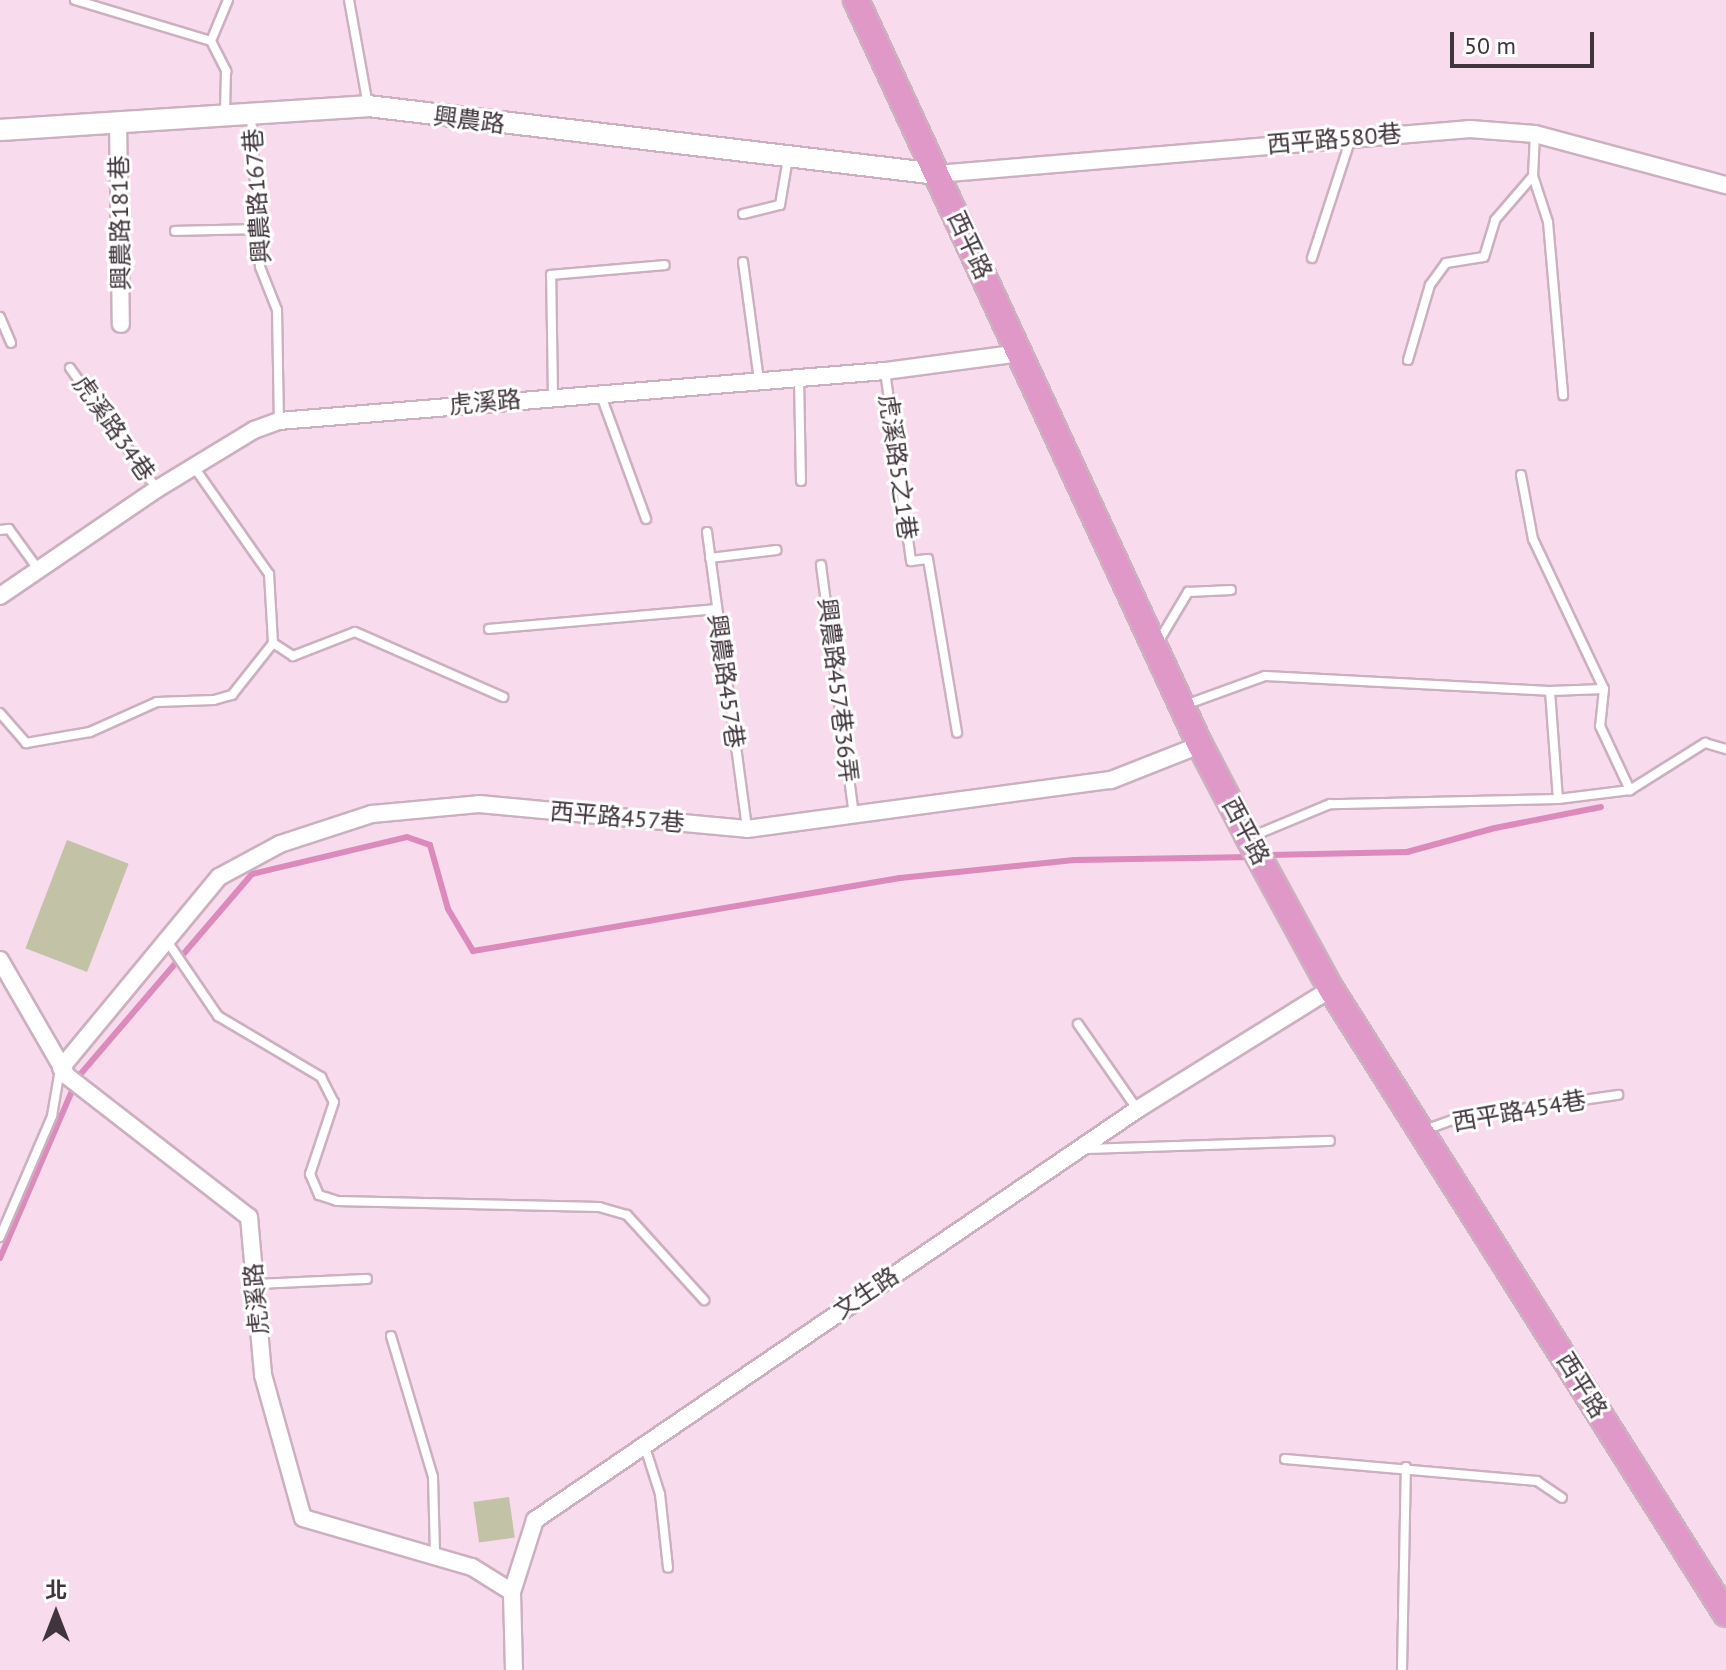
<!DOCTYPE html>
<html>
<head>
<meta charset="utf-8">
<style>
	body { margin:0 }
	#map { position:relative; width:1726px; height:1670px; overflow:hidden; background:#f8dbec; font-family:"PT Sans","Noto Sans TC",sans-serif }
	div>[style] { position:absolute }
	.stream>* { height:6px; margin:-3px; padding:0 3px; transform-origin:3px; border-radius:3px; background:#dc89bc }
	.building>* { inset:0; background:#c1c2a6; transform-origin:0 0 }
	.roads { filter:drop-shadow(2px 0 #ccb0c0) drop-shadow(-2px 0 #ccb0c0) drop-shadow(0 2px #ccb0c0) drop-shadow(0 -2px #ccb0c0) }
	.service>* { height:8px; margin:-4px; padding:0 4px; transform-origin:4px; border-radius:4px; background:#fff }
	.minor>* { height:16px; margin:-8px; padding:0 8px; transform-origin:8px; border-radius:8px; background:#fff }
	.tertiary>* { height:20px; margin:-10px; padding:0 10px; transform-origin:10px; border-radius:10px; background:#fff }
	.primary>* { height:24px; margin:-12px; padding:0 12px; transform-origin:12px; border-radius:12px; background:#df98c7 }
	span { translate:-50% -50%; white-space:nowrap; text-align:center; line-height:1.15; -webkit-text-stroke:6px #fff; paint-order:stroke }
	.street-label { font-size:24px; color:#40353c }
	.north { position:absolute; left:16px; top:1574px; width:80px; height:80px; -webkit-text-stroke:6px #fff; paint-order:stroke; rotate:0deg; font-size:22px; font-weight:700; line-height:32px; text-align:center; color:#40353c }
	.north::after { content:''; display:block; margin:auto; width:28px; height:36px; background:#40353c; clip-path:polygon(50% 0,100% 100%,50% 72%,0 100%) }
	.scale { position:absolute; left:1450px; top:32px; width:144px; height:36px; box-sizing:border-box; border:4px solid #40353c; border-top:0; padding-left:10px; font-size:24px; line-height:28px; white-space:nowrap; color:#40353c; -webkit-text-stroke:6px #fff; paint-order:stroke }
</style>
</head>
<body>
<div id="map">
	<div class="stream">
		<div style="left:1266px;top:855px;width:141px;rotate:-1.2deg"></div>
		<div style="left:1407px;top:852px;width:91px;rotate:-15.3deg"></div>
		<div style="left:1495px;top:828px;width:108px;rotate:-11.2deg"></div>
		<div style="left:0;top:1258px;width:197px;rotate:-66.7deg"></div>
		<div style="left:78px;top:1077px;width:267px;rotate:-49.4deg"></div>
		<div style="left:252px;top:874px;width:159px;rotate:-13.4deg"></div>
		<div style="left:407px;top:837px;width:24px;rotate:19deg"></div>
		<div style="left:430px;top:845px;width:66px;rotate:74.3deg"></div>
		<div style="left:448px;top:909px;width:49px;rotate:59.2deg"></div>
		<div style="left:473px;top:951px;width:433px;rotate:-9.7deg"></div>
		<div style="left:900px;top:878px;width:175px;rotate:-5.9deg"></div>
		<div style="left:1074px;top:860px;width:177px;rotate:-1deg"></div>
	</div>
	<div class="building">
		<div style="left:67px;top:840px;width:66px;height:116px;rotate:21deg"></div>
		<div style="left:509px;top:1497px;width:41px;height:36px;rotate:82deg"></div>
	</div>
	<div class="roads">
		<div class="service">
			<div style="left:75px;top:0;width:142px;rotate:16.8deg"></div>
			<div style="left:211px;top:41px;width:34px;rotate:63deg"></div>
			<div style="left:226px;top:71px;width:42px;rotate:91.4deg"></div>
			<div style="left:349px;top:0;width:108px;rotate:79.8deg"></div>
			<div style="left:211px;top:41px;width:44px;rotate:-67.5deg"></div>
			<div style="left:251px;top:116px;width:151px;rotate:86.6deg"></div>
			<div style="left:260px;top:267px;width:46px;rotate:68.4deg"></div>
			<div style="left:277px;top:310px;width:111px;rotate:89deg"></div>
			<div style="left:1533px;top:176px;width:48px;rotate:71.9deg"></div>
			<div style="left:1548px;top:222px;width:174px;rotate:85deg"></div>
			<div style="left:743px;top:214px;width:38px;rotate:-14deg"></div>
			<div style="left:780px;top:205px;width:48px;rotate:-80.3deg"></div>
			<div style="left:175px;top:231px;width:82px;rotate:-1.4deg"></div>
			<div style="left:1312px;top:258px;width:126px;rotate:-72deg"></div>
			<div style="left:743px;top:262px;width:119px;rotate:82.3deg"></div>
			<div style="left:0;top:317px;width:28px;rotate:67deg"></div>
			<div style="left:1408px;top:360px;width:78px;rotate:-73.7deg"></div>
			<div style="left:1430px;top:285px;width:27px;rotate:-54deg"></div>
			<div style="left:1446px;top:263px;width:38px;rotate:-9deg"></div>
			<div style="left:1484px;top:257px;width:39px;rotate:-73deg"></div>
			<div style="left:1495px;top:220px;width:58px;rotate:-49.2deg"></div>
			<div style="left:1533px;top:176px;width:42px;rotate:-87.3deg"></div>
			<div style="left:70px;top:368px;width:149px;rotate:54.3deg"></div>
			<div style="left:885px;top:371px;width:192px;rotate:82.2deg"></div>
			<div style="left:911px;top:561px;width:17px;rotate:-7deg"></div>
			<div style="left:928px;top:559px;width:176px;rotate:80.5deg"></div>
			<div style="left:799px;top:378px;width:103px;rotate:88.9deg"></div>
			<div style="left:600px;top:393px;width:134px;rotate:69.9deg"></div>
			<div style="left:553px;top:396px;width:121px;rotate:-90.9deg"></div>
			<div style="left:551px;top:275px;width:114px;rotate:-5deg"></div>
			<div style="left:1521px;top:475px;width:65px;rotate:79.4deg"></div>
			<div style="left:1533px;top:539px;width:166px;rotate:64.7deg"></div>
			<div style="left:0;top:530px;width:9px;rotate:-6deg"></div>
			<div style="left:9px;top:529px;width:49px;rotate:54.1deg"></div>
			<div style="left:707px;top:532px;width:299px;rotate:82.3deg"></div>
			<div style="left:710px;top:558px;width:67px;rotate:-6.8deg"></div>
			<div style="left:821px;top:565px;width:253px;rotate:82.5deg"></div>
			<div style="left:489px;top:629px;width:228px;rotate:-5deg"></div>
			<div style="left:273px;top:643px;width:24px;rotate:33deg"></div>
			<div style="left:293px;top:656px;width:66px;rotate:-21.2deg"></div>
			<div style="left:355px;top:632px;width:162px;rotate:23.7deg"></div>
			<div style="left:1157px;top:644px;width:61px;rotate:-59.2deg"></div>
			<div style="left:1188px;top:592px;width:43px;rotate:-2.7deg"></div>
			<div style="left:1550px;top:691px;width:54px;rotate:-2.1deg"></div>
			<div style="left:1604px;top:689px;width:37px;rotate:96deg"></div>
			<div style="left:1600px;top:726px;width:71px;rotate:64.9deg"></div>
			<div style="left:1185px;top:705px;width:85px;rotate:-19.9deg"></div>
			<div style="left:1265px;top:676px;width:285px;rotate:3deg"></div>
			<div style="left:1550px;top:691px;width:108px;rotate:85.8deg"></div>
			<div style="left:1558px;top:799px;width:228px;rotate:178.7deg"></div>
			<div style="left:1330px;top:804px;width:83px;rotate:157.4deg"></div>
			<div style="left:0;top:713px;width:40px;rotate:49deg"></div>
			<div style="left:26px;top:743px;width:65px;rotate:-9.8deg"></div>
			<div style="left:90px;top:732px;width:73px;rotate:-24.1deg"></div>
			<div style="left:157px;top:702px;width:57px;rotate:-2deg"></div>
			<div style="left:214px;top:700px;width:19px;rotate:-16deg"></div>
			<div style="left:232px;top:695px;width:66px;rotate:-51.7deg"></div>
			<div style="left:273px;top:643px;width:69px;rotate:-93.3deg"></div>
			<div style="left:269px;top:574px;width:131px;rotate:-125deg"></div>
			<div style="left:1558px;top:799px;width:73px;rotate:-7.1deg"></div>
			<div style="left:1630px;top:790px;width:89px;rotate:-32.1deg"></div>
			<div style="left:1705px;top:743px;width:22px;rotate:16deg"></div>
			<div style="left:167px;top:941px;width:91px;rotate:55.8deg"></div>
			<div style="left:218px;top:1016px;width:120px;rotate:30.6deg"></div>
			<div style="left:321px;top:1077px;width:28px;rotate:63deg"></div>
			<div style="left:334px;top:1102px;width:76px;rotate:108.4deg"></div>
			<div style="left:310px;top:1174px;width:23px;rotate:67deg"></div>
			<div style="left:319px;top:1195px;width:19px;rotate:18deg"></div>
			<div style="left:337px;top:1201px;width:262px;rotate:1.3deg"></div>
			<div style="left:599px;top:1207px;width:29px;rotate:16deg"></div>
			<div style="left:627px;top:1215px;width:115px;rotate:47.8deg"></div>
			<div style="left:1078px;top:1024px;width:103px;rotate:55.2deg"></div>
			<div style="left:1422px;top:1131px;width:38px;rotate:-20deg"></div>
			<div style="left:1458px;top:1118px;width:162px;rotate:-8.2deg"></div>
			<div style="left:1083px;top:1149px;width:247px;rotate:-1.9deg"></div>
			<div style="left:0;top:1237px;width:132px;rotate:-66.7deg"></div>
			<div style="left:52px;top:1116px;width:48px;rotate:-80.3deg"></div>
			<div style="left:255px;top:1284px;width:112px;rotate:-2.6deg"></div>
			<div style="left:391px;top:1336px;width:147px;rotate:73.4deg"></div>
			<div style="left:433px;top:1477px;width:79px;rotate:88.5deg"></div>
			<div style="left:644px;top:1444px;width:52px;rotate:72.3deg"></div>
			<div style="left:660px;top:1494px;width:74px;rotate:83.8deg"></div>
			<div style="left:1285px;top:1459px;width:253px;rotate:5deg"></div>
			<div style="left:1537px;top:1481px;width:30px;rotate:34deg"></div>
			<div style="left:1402px;top:1670px;width:203px;rotate:-88.9deg"></div>
		</div>
		<div class="minor">
			<div style="left:118px;top:121px;width:203px;rotate:89.2deg"></div>
			<div style="left:937px;top:174px;width:535px;rotate:-4.83deg"></div>
			<div style="left:1470px;top:129px;width:65px;rotate:4.4deg"></div>
			<div style="left:1535px;top:134px;width:198px;rotate:15deg"></div>
			<div style="left:0;top:596px;width:190px;rotate:-34.3deg"></div>
			<div style="left:157px;top:489px;width:114px;rotate:-31.3deg"></div>
			<div style="left:254px;top:430px;width:27px;rotate:-20deg"></div>
			<div style="left:279px;top:421px;width:608px;rotate:-4.72deg"></div>
			<div style="left:885px;top:371px;width:136px;rotate:-7.6deg"></div>
			<div style="left:0;top:960px;width:134px;rotate:60deg"></div>
			<div style="left:67px;top:1076px;width:230px;rotate:37.8deg"></div>
			<div style="left:249px;top:1217px;width:159px;rotate:84.9deg"></div>
			<div style="left:263px;top:1375px;width:148px;rotate:74.4deg"></div>
			<div style="left:303px;top:1518px;width:176px;rotate:16.2deg"></div>
			<div style="left:472px;top:1567px;width:47px;rotate:32deg"></div>
			<div style="left:61px;top:1068px;width:248px;rotate:-50.4deg"></div>
			<div style="left:219px;top:877px;width:69px;rotate:-28.4deg"></div>
			<div style="left:280px;top:844px;width:97px;rotate:-18.1deg"></div>
			<div style="left:372px;top:814px;width:107px;rotate:-5.3deg"></div>
			<div style="left:479px;top:804px;width:269px;rotate:5.3deg"></div>
			<div style="left:747px;top:829px;width:367px;rotate:-7.7deg"></div>
			<div style="left:1111px;top:780px;width:96px;rotate:-21.5deg"></div>
			<div style="left:514px;top:1670px;width:78px;rotate:-91.5deg"></div>
			<div style="left:512px;top:1592px;width:76px;rotate:-72.3deg"></div>
			<div style="left:535px;top:1520px;width:730px;rotate:-34.28deg"></div>
			<div style="left:1138px;top:1109px;width:227px;rotate:-31.9deg"></div>
		</div>
		<div class="tertiary">
			<div style="left:0;top:130px;width:369px;rotate:-3.7deg"></div>
			<div style="left:368px;top:106px;width:573px;rotate:6.81deg"></div>
		</div>
		<div class="primary">
			<div style="left:856px;top:0;width:821px;rotate:65.22deg"></div>
			<div style="left:1200px;top:745px;width:104px;rotate:62.4deg"></div>
			<div style="left:1248px;top:837px;width:173px;rotate:61.4deg"></div>
			<div style="left:1331px;top:989px;width:739px;rotate:57.71deg"></div>
		</div>
	</div>
	<div class="street-label">
		<span style="left:469px;top:120px;rotate:7deg">興農路</span>
		<span style="left:1334px;top:139px;rotate:-5deg">西平路580巷</span>
		<span style="left:257px;top:196px;rotate:-94deg">興農路167巷</span>
		<span style="left:120px;top:223px;rotate:-91deg">興農路181巷</span>
		<span style="left:970px;top:245px;rotate:65deg">西平路</span>
		<span style="left:485px;top:402px;rotate:-5deg">虎溪路</span>
		<span style="left:114px;top:428px;rotate:55deg">虎溪路34巷</span>
		<span style="left:898px;top:467px;rotate:82deg">虎溪路5之1巷</span>
		<span style="left:726px;top:681px;rotate:82deg">興農路457巷</span>
		<span style="left:838px;top:690px;rotate:83deg">興農路457巷36弄</span>
		<span style="left:617px;top:817px;rotate:5deg">西平路457巷</span>
		<span style="left:1246px;top:831px;rotate:62deg">西平路</span>
		<span style="left:1519px;top:1111px;rotate:-10deg">西平路454巷</span>
		<span style="left:866px;top:1293px;rotate:-34deg">文生路</span>
		<span style="left:256px;top:1299px;rotate:-95deg">虎溪路</span>
		<span style="left:1582px;top:1385px;rotate:58deg">西平路</span>
	</div>
	<div class="north">北</div>
	<div class="scale">50 m</div>
</div>
</body>
</html>
